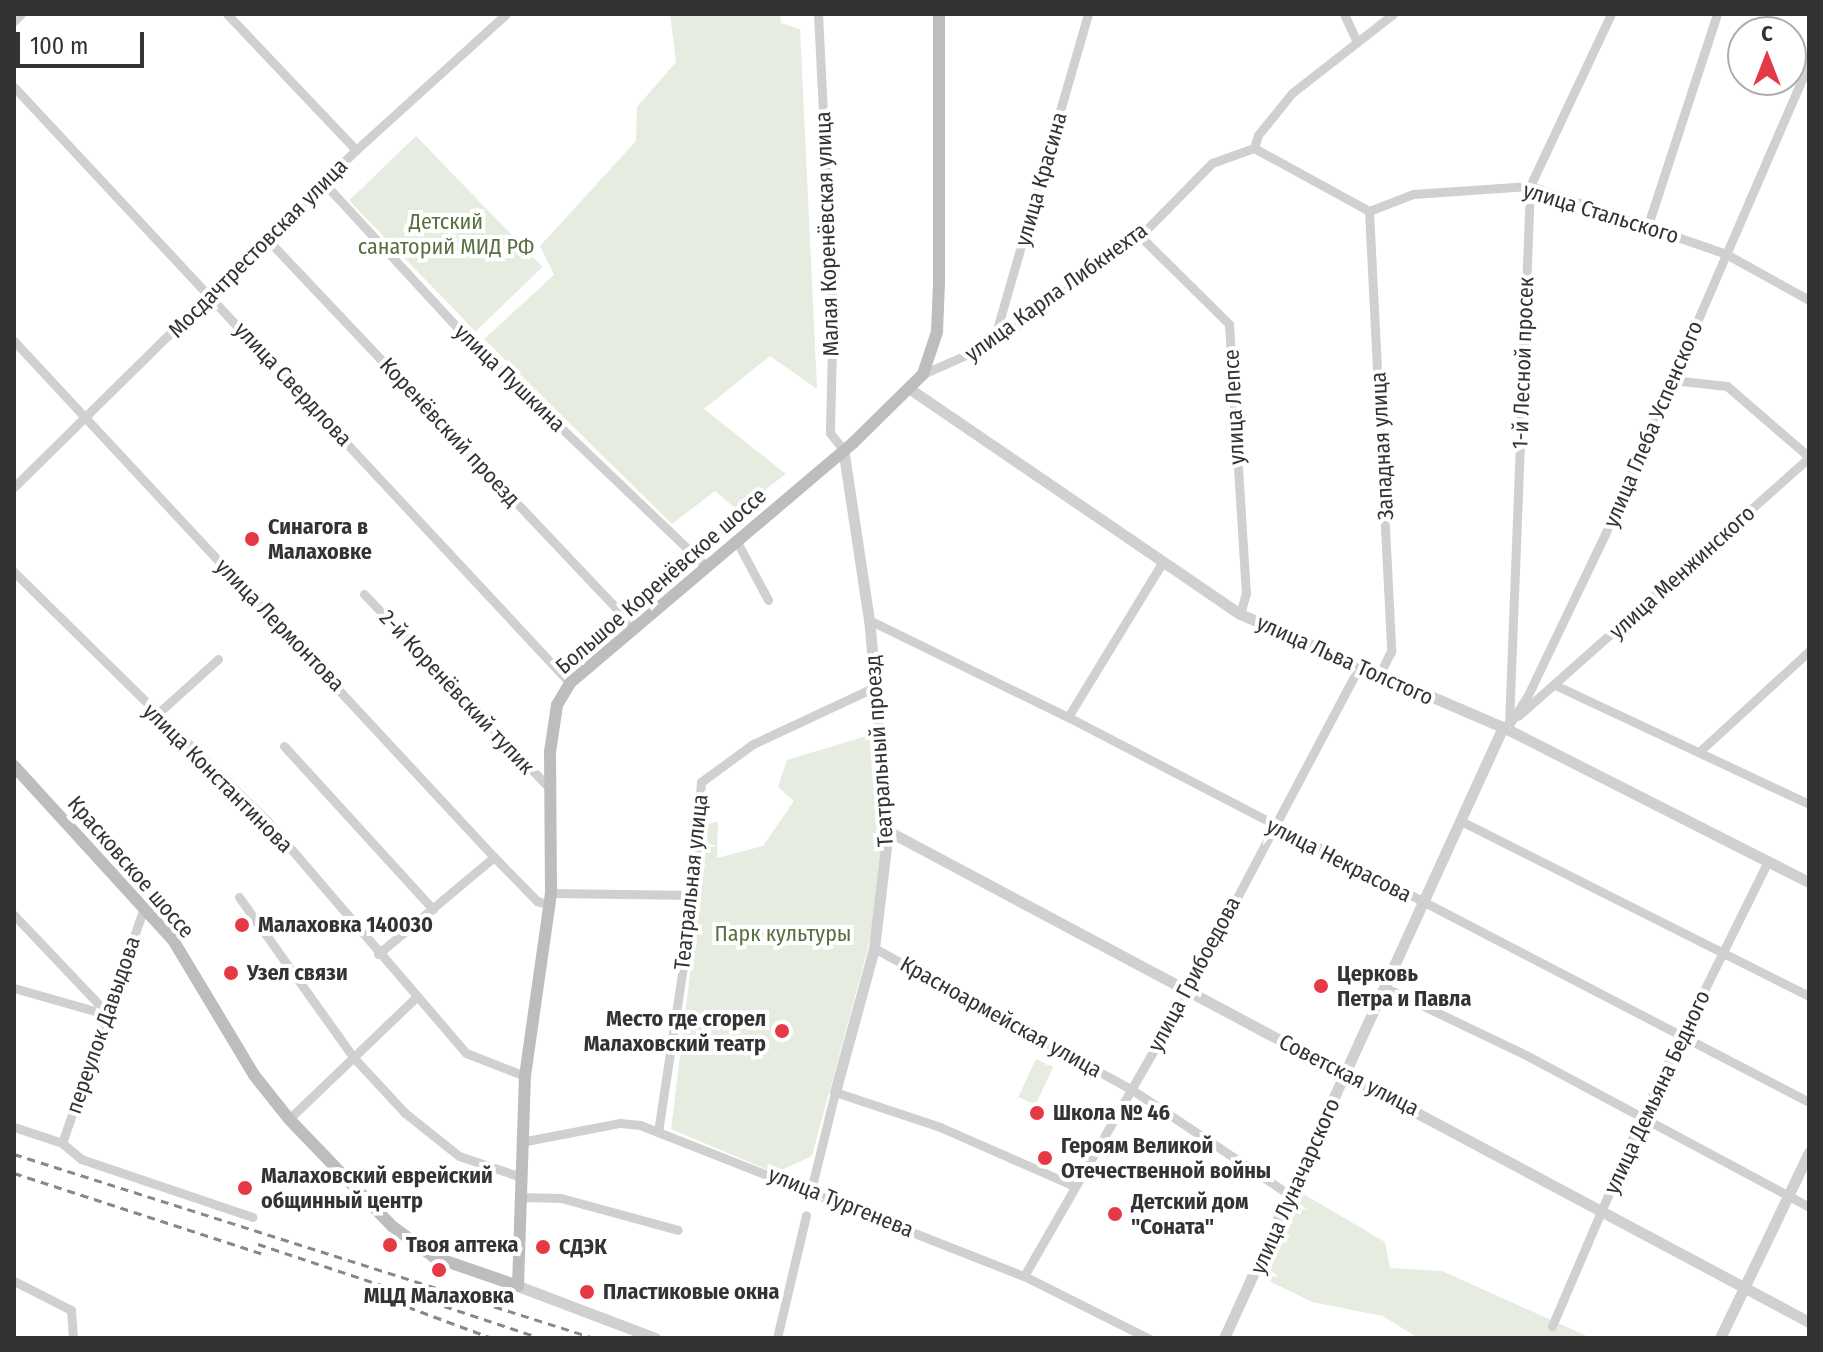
<!DOCTYPE html>
<html>
<head>
<meta charset="utf-8">
<style>
	body { margin:0 }
	#map { position:relative; width:1823px; height:1352px; overflow:hidden; background:#fff; font-family:"Fira Sans Condensed",sans-serif }
	div>[style] { position:absolute }
	.green>* { inset:0; background:#e6ecdf; transform-origin:0 0 }
	.minor>* { height:9px; margin:-4.5px; padding:0 4.5px; transform-origin:4.5px; border-radius:4.5px; background:#d0d0d0 }
	.tertiary>* { height:11px; margin:-5.5px; padding:0 5.5px; transform-origin:5.5px; border-radius:5.5px; background:#d0d0d0 }
	.secondary>* { height:12px; margin:-6px; padding:0 6px; transform-origin:6px; border-radius:6px; background:#bdbdbd }
	.rail>* { height:3px; margin-top:-1.5px; transform-origin:0; background:repeating-linear-gradient(90deg,#888 0 8px,transparent 0 14px) }
	.dots>* { width:22px; height:22px; translate:-50% -50%; box-sizing:border-box; border:4px solid #fff; border-radius:50% }
	span { translate:-50% -50%; white-space:nowrap; text-align:center; line-height:1.15; -webkit-text-stroke:8px #fff; paint-order:stroke }
	.street-label { font-size:22px; color:#333 }
	.park-label { font-size:22px; color:#56703f }
	.poi-label { font-size:22px; color:#333; font-weight:700 }
	.left { translate:0 -50%; text-align:left }
	.right { translate:-100% -50%; text-align:right }
	.frame { position:absolute; inset:0; border:16px solid #333; pointer-events:none }
	.north { position:absolute; left:1727px; top:16px; width:80px; height:80px; box-sizing:border-box; background:#fff; border:2px solid #adadad; border-radius:50%; rotate:0deg; font-size:22px; font-weight:700; line-height:32px; text-align:center; color:#333 }
	.north::after { content:''; display:block; margin:auto; width:28px; height:36px; background:#e63946; clip-path:polygon(50% 0,100% 100%,50% 72%,0 100%) }
	.scale { position:absolute; left:16px; top:32px; width:128px; height:36px; box-sizing:border-box; border:4px solid #333; border-top:0; padding-left:10px; font-size:24px; line-height:28px; white-space:nowrap; color:#333; -webkit-text-stroke:6px #fff; paint-order:stroke }
</style>
</head>
<body>
<div id="map">
	<div class="green">
		<div style="clip-path:polygon(670px 14px,780px 14px,781px 23px,800px 29px,817px 389px,770px 356px,704px 409px,786px 474px,737px 510px,715px 491px,672px 524px,484px 339px,554px 275px,540px 246px,636px 141px,637px 107px,676px 62px)"></div>
		<div style="left:416px;top:136px;width:182px;height:93px;rotate:46deg"></div>
		<div style="clip-path:polygon(870px 735px,882px 816px,882px 876px,867px 952px,812px 1156px,775px 1173px,671px 1129px,698px 909px,701px 827px,718px 821px,717px 858px,763px 846px,794px 801px,778px 787px,787px 760px)"></div>
		<div style="left:1036px;top:1059px;width:19px;height:42px;rotate:25deg"></div>
		<div style="clip-path:polygon(1300px 1192px,1385px 1242px,1390px 1268px,1442px 1271px,1591px 1338px,1418px 1338px,1383px 1316px,1312px 1302px,1263px 1278px)"></div>
	</div>
	<div class="minor">
		<div style="left:227px;top:14px;width:187px;rotate:46.5deg"></div>
		<div style="left:818px;top:14px;width:292px;rotate:87.1deg"></div>
		<div style="left:833px;top:306px;width:127px;rotate:91.4deg"></div>
		<div style="left:830px;top:433px;width:21px;rotate:51deg"></div>
		<div style="left:1344px;top:14px;width:31px;rotate:65deg"></div>
		<div style="left:14px;top:21px;width:10px;rotate:-45deg"></div>
		<div style="left:14px;top:87px;width:815px;rotate:46.99deg"></div>
		<div style="left:1254px;top:148px;width:131px;rotate:28.7deg"></div>
		<div style="left:1369px;top:211px;width:47px;rotate:-21.1deg"></div>
		<div style="left:1413px;top:194px;width:117px;rotate:-3.9deg"></div>
		<div style="left:1530px;top:186px;width:207px;rotate:19.1deg"></div>
		<div style="left:1726px;top:254px;width:95px;rotate:29deg"></div>
		<div style="left:1254px;top:148px;width:14px;rotate:-73deg"></div>
		<div style="left:1258px;top:135px;width:54px;rotate:-51deg"></div>
		<div style="left:1292px;top:93px;width:128px;rotate:-38deg"></div>
		<div style="left:323px;top:182px;width:209px;rotate:47.3deg"></div>
		<div style="left:465px;top:336px;width:332px;rotate:43.7deg"></div>
		<div style="left:1369px;top:211px;width:441px;rotate:87.1deg"></div>
		<div style="left:1391px;top:651px;width:30px;rotate:116deg"></div>
		<div style="left:1648px;top:225px;width:222px;rotate:-71.9deg"></div>
		<div style="left:1140px;top:236px;width:125px;rotate:44.7deg"></div>
		<div style="left:1229px;top:324px;width:270px;rotate:86.4deg"></div>
		<div style="left:1246px;top:593px;width:22px;rotate:106deg"></div>
		<div style="left:266px;top:238px;width:534px;rotate:46.59deg"></div>
		<div style="left:14px;top:341px;width:705px;rotate:47.07deg"></div>
		<div style="left:494px;top:857px;width:62px;rotate:45.7deg"></div>
		<div style="left:537px;top:901px;width:14px;rotate:17deg"></div>
		<div style="left:993px;top:343px;width:342px;rotate:-73.9deg"></div>
		<div style="left:923px;top:374px;width:77px;rotate:-23.9deg"></div>
		<div style="left:993px;top:343px;width:182px;rotate:-36.1deg"></div>
		<div style="left:1140px;top:236px;width:103px;rotate:-45.4deg"></div>
		<div style="left:1212px;top:163px;width:45px;rotate:-19.7deg"></div>
		<div style="left:1672px;top:380px;width:55px;rotate:6.2deg"></div>
		<div style="left:1727px;top:386px;width:108px;rotate:40.9deg"></div>
		<div style="left:14px;top:487px;width:480px;rotate:-44.6deg"></div>
		<div style="left:356px;top:150px;width:202px;rotate:-42.2deg"></div>
		<div style="left:736px;top:540px;width:68px;rotate:61.9deg"></div>
		<div style="left:14px;top:572px;width:356px;rotate:44.5deg"></div>
		<div style="left:268px;top:822px;width:304px;rotate:49.4deg"></div>
		<div style="left:466px;top:1053px;width:63px;rotate:21.3deg"></div>
		<div style="left:364px;top:594px;width:271px;rotate:46.3deg"></div>
		<div style="left:869px;top:620px;width:221px;rotate:26deg"></div>
		<div style="left:1068px;top:717px;width:835px;rotate:27.45deg"></div>
		<div style="left:1555px;top:685px;width:280px;rotate:25.1deg"></div>
		<div style="left:155px;top:716px;width:85px;rotate:-42.1deg"></div>
		<div style="left:1518px;top:716px;width:389px;rotate:-41.6deg"></div>
		<div style="left:1068px;top:717px;width:180px;rotate:-58.6deg"></div>
		<div style="left:1510px;top:723px;width:31px;rotate:-57deg"></div>
		<div style="left:1527px;top:697px;width:181px;rotate:-64.4deg"></div>
		<div style="left:1605px;top:534px;width:513px;rotate:-66.58deg"></div>
		<div style="left:1503px;top:727px;width:7px;rotate:-27deg"></div>
		<div style="left:1509px;top:724px;width:538px;rotate:-87.76deg"></div>
		<div style="left:1530px;top:186px;width:190px;rotate:-64.8deg"></div>
		<div style="left:284px;top:746px;width:221px;rotate:47.6deg"></div>
		<div style="left:1700px;top:751px;width:148px;rotate:-42.5deg"></div>
		<div style="left:1461px;top:821px;width:390px;rotate:26.7deg"></div>
		<div style="left:551px;top:893px;width:143px;rotate:0.8deg"></div>
		<div style="left:239px;top:897px;width:198px;rotate:54.5deg"></div>
		<div style="left:354px;top:1058px;width:75px;rotate:47.2deg"></div>
		<div style="left:405px;top:1113px;width:69px;rotate:38.5deg"></div>
		<div style="left:459px;top:1156px;width:65px;rotate:18.7deg"></div>
		<div style="left:14px;top:915px;width:138px;rotate:46.5deg"></div>
		<div style="left:874px;top:948px;width:293px;rotate:28.8deg"></div>
		<div style="left:1131px;top:1089px;width:187px;rotate:33.7deg"></div>
		<div style="left:378px;top:954px;width:151px;rotate:-39.9deg"></div>
		<div style="left:14px;top:988px;width:99px;rotate:15.9deg"></div>
		<div style="left:1386px;top:988px;width:155px;rotate:25.6deg"></div>
		<div style="left:1526px;top:1055px;width:321px;rotate:28.2deg"></div>
		<div style="left:289px;top:1119px;width:176px;rotate:-43.8deg"></div>
		<div style="left:14px;top:1127px;width:51px;rotate:18.4deg"></div>
		<div style="left:62px;top:1143px;width:25px;rotate:40deg"></div>
		<div style="left:81px;top:1159px;width:181px;rotate:18.7deg"></div>
		<div style="left:658px;top:1132px;width:240px;rotate:-81.4deg"></div>
		<div style="left:694px;top:895px;width:113px;rotate:-86.5deg"></div>
		<div style="left:701px;top:782px;width:64px;rotate:-36.2deg"></div>
		<div style="left:753px;top:744px;width:135px;rotate:-25deg"></div>
		<div style="left:521px;top:1142px;width:101px;rotate:-10.9deg"></div>
		<div style="left:620px;top:1123px;width:20px;rotate:6deg"></div>
		<div style="left:640px;top:1125px;width:413px;rotate:21.5deg"></div>
		<div style="left:1024px;top:1276px;width:139px;rotate:26.6deg"></div>
		<div style="left:62px;top:1143px;width:250px;rotate:-70.8deg"></div>
		<div style="left:811px;top:1190px;width:101px;rotate:-76.2deg"></div>
		<div style="left:835px;top:1092px;width:111px;rotate:18.4deg"></div>
		<div style="left:940px;top:1127px;width:144px;rotate:23.7deg"></div>
		<div style="left:521px;top:1197px;width:40px;rotate:1.4deg"></div>
		<div style="left:561px;top:1198px;width:121px;rotate:15.3deg"></div>
		<div style="left:1024px;top:1276px;width:327px;rotate:-60.1deg"></div>
		<div style="left:1187px;top:992px;width:365px;rotate:-62.1deg"></div>
		<div style="left:14px;top:1281px;width:64px;rotate:27deg"></div>
		<div style="left:71px;top:1310px;width:28px;rotate:86deg"></div>
		<div style="left:1552px;top:1326px;width:228px;rotate:-66.8deg"></div>
		<div style="left:1642px;top:1116px;width:284px;rotate:-63.7deg"></div>
		<div style="left:777px;top:1338px;width:126px;rotate:-76.7deg"></div>
	</div>
	<div class="tertiary">
		<div style="left:910px;top:389px;width:399px;rotate:34.3deg"></div>
		<div style="left:1240px;top:614px;width:286px;rotate:23.3deg"></div>
		<div style="left:1503px;top:727px;width:343px;rotate:26.9deg"></div>
		<div style="left:888px;top:831px;width:1044px;rotate:28.06deg"></div>
		<div style="left:835px;top:1092px;width:149px;rotate:-74.8deg"></div>
		<div style="left:874px;top:948px;width:118px;rotate:-83.2deg"></div>
		<div style="left:888px;top:831px;width:212px;rotate:-95.1deg"></div>
		<div style="left:869px;top:620px;width:173px;rotate:-98.6deg"></div>
		<div style="left:518px;top:1286px;width:147px;rotate:20.8deg"></div>
		<div style="left:1224px;top:1338px;width:672px;rotate:-65.46deg"></div>
		<div style="left:1720px;top:1338px;width:206px;rotate:-64.4deg"></div>
	</div>
	<div class="secondary">
		<div style="left:14px;top:766px;width:236px;rotate:47.6deg"></div>
		<div style="left:173px;top:940px;width:157px;rotate:59deg"></div>
		<div style="left:254px;top:1075px;width:56px;rotate:51.5deg"></div>
		<div style="left:289px;top:1119px;width:149px;rotate:46.1deg"></div>
		<div style="left:392px;top:1226px;width:52px;rotate:36.4deg"></div>
		<div style="left:434px;top:1257px;width:89px;rotate:19deg"></div>
		<div style="left:518px;top:1286px;width:210px;rotate:-88.1deg"></div>
		<div style="left:525px;top:1076px;width:185px;rotate:-81.9deg"></div>
		<div style="left:551px;top:893px;width:141px;rotate:-90.4deg"></div>
		<div style="left:550px;top:752px;width:48px;rotate:-81.5deg"></div>
		<div style="left:557px;top:705px;width:26px;rotate:-59deg"></div>
		<div style="left:570px;top:683px;width:371px;rotate:-40.3deg"></div>
		<div style="left:853px;top:443px;width:98px;rotate:-44.6deg"></div>
		<div style="left:923px;top:374px;width:44px;rotate:-71.6deg"></div>
		<div style="left:937px;top:332px;width:49px;rotate:-87.7deg"></div>
		<div style="left:939px;top:283px;width:269px;rotate:-90deg"></div>
	</div>
	<div class="rail">
		<div style="left:14px;top:1154px;width:608px;rotate:17.6deg"></div>
		<div style="left:14px;top:1173px;width:266px;rotate:18deg"></div>
		<div style="left:258px;top:1244px;width:298px;rotate:18.4deg"></div>
		<div style="left:368px;top:1292px;width:132px;rotate:20.4deg"></div>
	</div>
	<div class="dots">
		<div style="left:252px;top:539px;background:#e63946"></div>
		<div style="left:242px;top:925px;background:#e63946"></div>
		<div style="left:231px;top:973px;background:#e63946"></div>
		<div style="left:1321px;top:986px;background:#e63946"></div>
		<div style="left:782px;top:1031px;background:#e63946"></div>
		<div style="left:1037px;top:1113px;background:#e63946"></div>
		<div style="left:1045px;top:1158px;background:#e63946"></div>
		<div style="left:245px;top:1188px;background:#e63946"></div>
		<div style="left:1115px;top:1214px;background:#e63946"></div>
		<div style="left:390px;top:1245px;background:#e63946"></div>
		<div style="left:543px;top:1247px;background:#e63946"></div>
		<div style="left:439px;top:1270px;background:#e63946"></div>
		<div style="left:587px;top:1292px;background:#e63946"></div>
	</div>
	<div class="street-label">
		<span style="left:1041px;top:179px;rotate:-74deg">улица Красина</span>
		<span style="left:1601px;top:213px;rotate:17deg">улица Стальского</span>
		<span style="left:827px;top:234px;rotate:-92deg">Малая Коренёвская улица</span>
		<span style="left:258px;top:248px;rotate:-45deg">Мосдачтрестовская улица</span>
		<span style="left:1056px;top:292px;rotate:-36deg">улица Карла Либкнехта</span>
		<span style="left:1523px;top:363px;rotate:-88deg">1-й Лесной просек</span>
		<span style="left:510px;top:378px;rotate:44deg">улица Пушкина</span>
		<span style="left:293px;top:384px;rotate:47deg">улица Свердлова</span>
		<span style="left:1234px;top:407px;rotate:-93deg">улица Лепсе</span>
		<span style="left:1653px;top:424px;rotate:-67deg">улица Глеба Успенского</span>
		<span style="left:450px;top:432px;rotate:47deg">Коренёвский проезд</span>
		<span style="left:1382px;top:446px;rotate:-93deg">Западная улица</span>
		<span style="left:1682px;top:572px;rotate:-42deg">улица Менжинского</span>
		<span style="left:661px;top:581px;rotate:-41deg">Большое Коренёвское шоссе</span>
		<span style="left:280px;top:625px;rotate:46deg">улица Лермонтова</span>
		<span style="left:1345px;top:660px;rotate:24deg">улица Льва Толстого</span>
		<span style="left:457px;top:692px;rotate:47deg">2-й Коренёвский тупик</span>
		<span style="left:879px;top:751px;rotate:-94deg">Театральный проезд</span>
		<span style="left:218px;top:778px;rotate:45deg">улица Константинова</span>
		<span style="left:1339px;top:860px;rotate:27deg">улица Некрасова</span>
		<span style="left:131px;top:867px;rotate:49deg">Красковское шоссе</span>
		<span style="left:691px;top:882px;rotate:-84deg">Театральная улица</span>
		<span style="left:1194px;top:974px;rotate:-62deg">улица Грибоедова</span>
		<span style="left:1001px;top:1017px;rotate:29deg">Красноармейская улица</span>
		<span style="left:103px;top:1025px;rotate:-71deg">переулок Давыдова</span>
		<span style="left:1349px;top:1075px;rotate:27deg">Советская улица</span>
		<span style="left:1657px;top:1092px;rotate:-65deg">улица Демьяна Бедного</span>
		<span style="left:1295px;top:1186px;rotate:-66deg">улица Луначарского</span>
		<span style="left:841px;top:1202px;rotate:22deg">улица Тургенева</span>
	</div>
	<div class="park-label">
		<span style="left:446px;top:234px">Детский<br>санаторий МИД РФ</span>
		<span style="left:783px;top:934px">Парк культуры</span>
	</div>
	<div class="poi-label">
		<span class="left" style="left:268px;top:539px">Синагога в<br>Малаховке</span>
		<span class="left" style="left:258px;top:925px">Малаховка 140030</span>
		<span class="left" style="left:247px;top:973px">Узел связи</span>
		<span class="left" style="left:1337px;top:986px">Церковь<br>Петра и Павла</span>
		<span class="right" style="left:766px;top:1031px">Место где сгорел<br>Малаховский театр</span>
		<span class="left" style="left:1053px;top:1113px">Школа № 46</span>
		<span class="left" style="left:1061px;top:1158px">Героям Великой<br>Отечественной войны</span>
		<span class="left" style="left:261px;top:1188px">Малаховский еврейский<br>общинный центр</span>
		<span class="left" style="left:1131px;top:1214px">Детский дом<br>"Соната"</span>
		<span class="left" style="left:406px;top:1245px">Твоя аптека</span>
		<span class="left" style="left:559px;top:1247px">СДЭК</span>
		<span class="left" style="left:603px;top:1292px">Пластиковые окна</span>
		<span style="left:439px;top:1296px">МЦД Малаховка</span>
	</div>
	<div class="frame"></div>
	<div class="north">С</div>
	<div class="scale">100 m</div>
</div>
</body>
</html>
